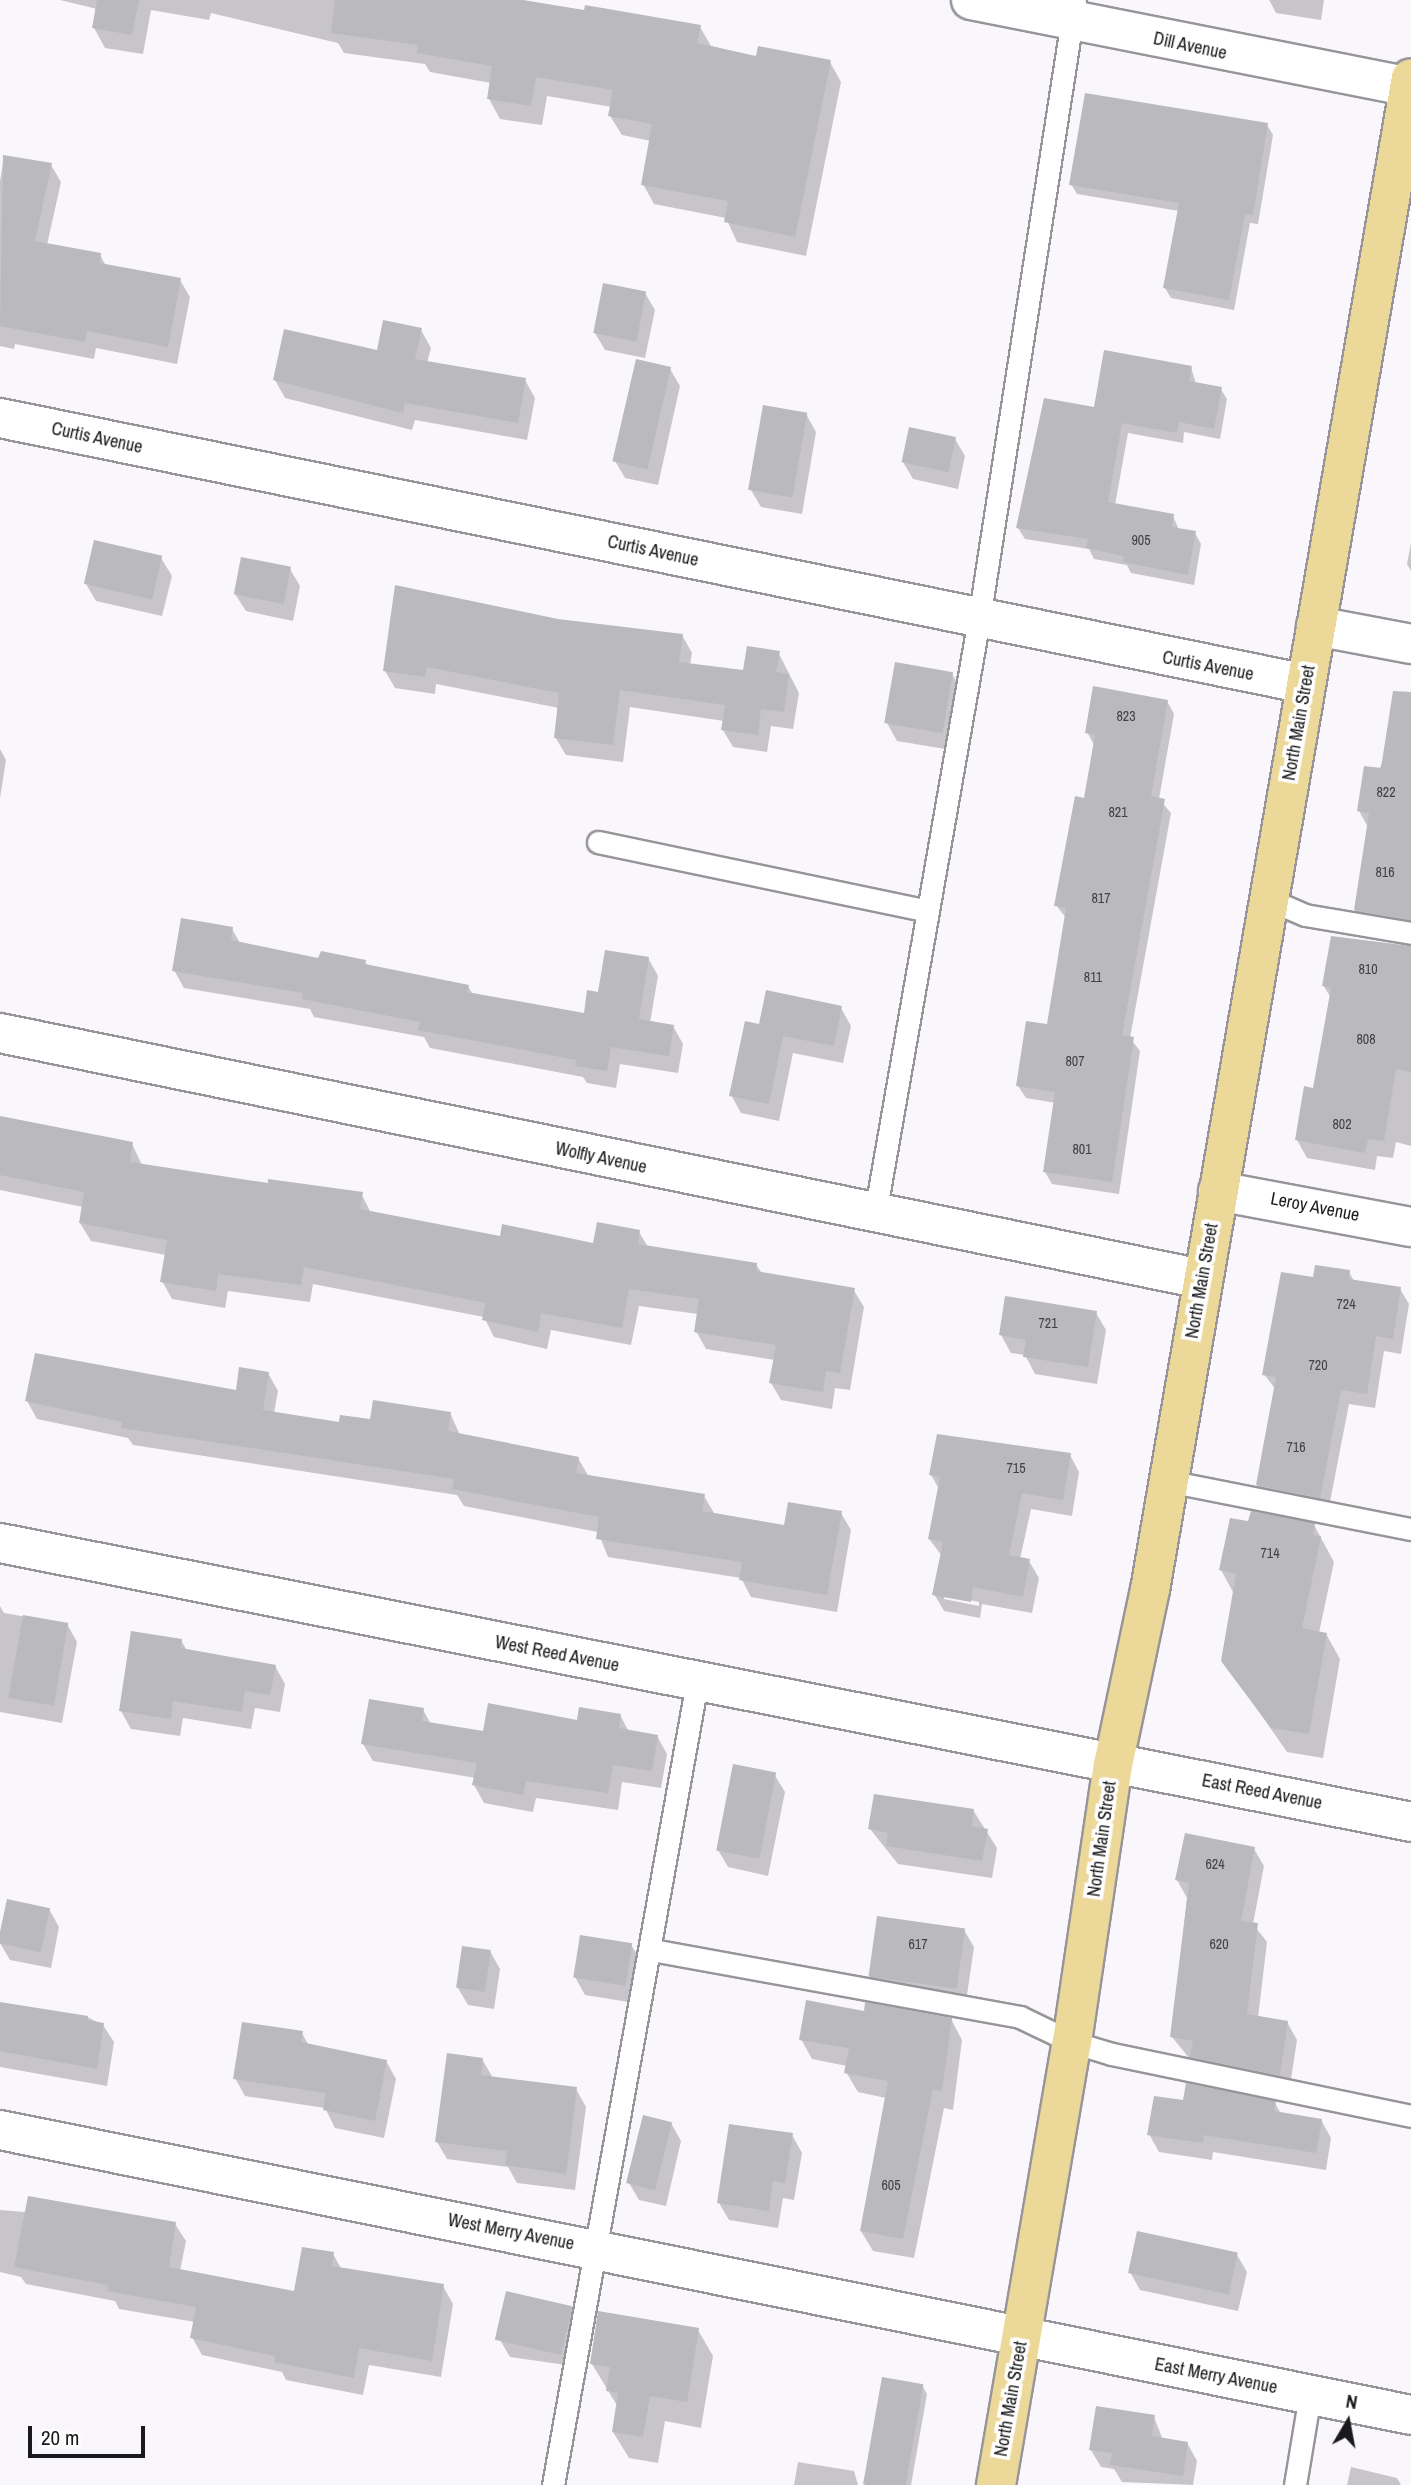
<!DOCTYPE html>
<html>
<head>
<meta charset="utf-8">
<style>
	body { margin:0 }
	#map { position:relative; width:1411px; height:2485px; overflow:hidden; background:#f9f7fc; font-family:"Archivo Narrow",sans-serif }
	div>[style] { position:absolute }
	.shadow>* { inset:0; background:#0003 }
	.building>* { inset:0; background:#bab9bd; transform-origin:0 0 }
	.roads { filter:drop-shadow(2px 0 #97959a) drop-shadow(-2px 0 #97959a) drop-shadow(0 2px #97959a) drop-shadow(0 -2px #97959a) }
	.lane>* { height:21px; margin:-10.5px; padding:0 10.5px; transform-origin:10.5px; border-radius:10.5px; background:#fff }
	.street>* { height:38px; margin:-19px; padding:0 19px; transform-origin:19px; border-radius:19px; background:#fff }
	.primary>* { height:38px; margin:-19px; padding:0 19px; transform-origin:19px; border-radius:19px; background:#ecd898 }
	span { translate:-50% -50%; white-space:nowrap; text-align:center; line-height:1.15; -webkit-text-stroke:7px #fff; paint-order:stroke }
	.number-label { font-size:14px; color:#424144 }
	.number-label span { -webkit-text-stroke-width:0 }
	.street-label { font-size:18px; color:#1a191b }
	.north { position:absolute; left:1313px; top:2387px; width:70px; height:70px; -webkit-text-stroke:5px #fff; paint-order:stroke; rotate:10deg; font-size:19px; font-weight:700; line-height:28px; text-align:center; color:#1a191b }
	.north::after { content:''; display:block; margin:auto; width:24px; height:32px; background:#1a191b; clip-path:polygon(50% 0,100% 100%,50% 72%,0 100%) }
	.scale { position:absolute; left:28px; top:2426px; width:117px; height:32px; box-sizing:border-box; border:4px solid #1a191b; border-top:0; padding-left:9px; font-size:21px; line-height:24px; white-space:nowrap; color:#1a191b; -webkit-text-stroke:5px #fff; paint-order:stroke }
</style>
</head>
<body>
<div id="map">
	<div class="shadow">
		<div style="clip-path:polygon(60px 0,512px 0,700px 27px,711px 46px,758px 58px,830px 62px,841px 82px,806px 256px,737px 242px,726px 218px,654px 204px,643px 184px,651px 141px,622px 135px,610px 116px,612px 107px,547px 96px,542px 125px,500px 119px,489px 99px,491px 83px,430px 72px,425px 64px,344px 53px,338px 43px,211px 13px,209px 20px,151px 10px,143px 54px,105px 48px,94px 28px,97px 9px)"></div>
		<div style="clip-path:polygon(1269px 0,1324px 0,1321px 20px,1276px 13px)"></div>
		<div style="clip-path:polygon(1267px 125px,1273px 135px,1258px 224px,1250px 223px,1234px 310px,1171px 298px,1165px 288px,1179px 211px,1077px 194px,1071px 184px)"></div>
		<div style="clip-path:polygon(4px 157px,51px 165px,61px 182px,47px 245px,100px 255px,106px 266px,180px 280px,190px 297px,177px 364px,96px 348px,94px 359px,15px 344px,14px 349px,0 346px,0 181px)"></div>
		<div style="clip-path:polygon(645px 293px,655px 310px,645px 358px,605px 350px,595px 333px)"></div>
		<div style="clip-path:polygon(421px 330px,431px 348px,427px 363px,525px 380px,535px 398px,527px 440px,415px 420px,412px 430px,285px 398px,275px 380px,378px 352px)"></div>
		<div style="clip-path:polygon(1191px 367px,1196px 384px,1220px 388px,1227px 399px,1220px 439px,1184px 432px,1183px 443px,1128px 433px,1115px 505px,1173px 516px,1179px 530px,1195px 533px,1201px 544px,1194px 585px,1131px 573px,1127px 565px,1094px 559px,1089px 549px,1025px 539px,1018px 528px,1096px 409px)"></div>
		<div style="clip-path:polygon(670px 369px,680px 386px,658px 485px,625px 478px,615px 461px)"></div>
		<div style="clip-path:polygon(806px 414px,816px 432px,802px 514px,761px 507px,751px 490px)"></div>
		<div style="clip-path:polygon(955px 439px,965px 456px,958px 489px,913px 479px,903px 462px)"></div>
		<div style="clip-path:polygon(1411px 543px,1411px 571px,1407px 564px)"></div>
		<div style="clip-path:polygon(161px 558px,172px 576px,162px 616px,96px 601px,86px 584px)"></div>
		<div style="clip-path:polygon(290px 569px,300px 586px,293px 621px,246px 611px,235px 594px)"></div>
		<div style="clip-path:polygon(558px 621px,682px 635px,692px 653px,690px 665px,744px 672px,778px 652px,799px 693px,793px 729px,771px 726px,767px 752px,733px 747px,723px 730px,724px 721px,630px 707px,623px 762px,566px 755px,555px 737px,559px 708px,436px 684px,435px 694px,395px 688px,385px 671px)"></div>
		<div style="clip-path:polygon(952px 674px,962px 691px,951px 750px,897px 741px,887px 723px)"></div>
		<div style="clip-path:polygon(1167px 701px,1174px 714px,1159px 799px,1171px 813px,1130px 1038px,1140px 1051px,1119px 1194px,1052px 1184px,1045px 1172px,1056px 1103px,1026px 1098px,1018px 1086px,1048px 1026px,1066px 918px,1056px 905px,1085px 800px,1094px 745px,1087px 732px)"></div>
		<div style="clip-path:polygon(1411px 703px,1411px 935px,1366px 927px,1355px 910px,1368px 827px,1359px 811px)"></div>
		<div style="clip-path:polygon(0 749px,6px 760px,0 798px)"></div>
		<div style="clip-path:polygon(232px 929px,240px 943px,319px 960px,365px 962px,368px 966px,468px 986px,473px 995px,585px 1015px,600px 994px,648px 958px,658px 976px,650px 1023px,673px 1026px,683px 1044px,678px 1073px,620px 1064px,616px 1088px,587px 1083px,583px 1077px,430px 1048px,424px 1037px,314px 1017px,310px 1009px,184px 988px,174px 970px)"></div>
		<div style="clip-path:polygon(1411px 953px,1411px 1146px,1396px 1142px,1393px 1158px,1377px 1156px,1375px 1170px,1307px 1158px,1297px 1140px,1314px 1090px,1331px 998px,1323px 985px)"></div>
		<div style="clip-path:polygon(841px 1008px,851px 1026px,843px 1063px,793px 1053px,779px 1121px,741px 1113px,731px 1095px,760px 1026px)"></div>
		<div style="clip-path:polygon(0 1118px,132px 1144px,142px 1165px,269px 1186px,361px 1193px,371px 1213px,501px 1238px,594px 1245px,639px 1232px,648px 1247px,756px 1264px,762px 1274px,853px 1289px,864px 1307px,850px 1390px,835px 1388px,832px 1409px,781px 1400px,771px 1383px,775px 1360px,706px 1349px,696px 1331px,698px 1314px,639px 1306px,631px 1345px,551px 1330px,547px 1349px,494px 1337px,484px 1317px,313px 1284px,310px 1302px,228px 1291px,225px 1308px,172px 1299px,162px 1281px,166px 1255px,91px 1241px,80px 1223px,83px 1207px,0 1190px)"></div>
		<div style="clip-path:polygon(1349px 1272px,1354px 1281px,1400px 1289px,1409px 1304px,1401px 1354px,1384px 1351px,1375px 1408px,1349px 1404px,1328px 1512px,1266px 1500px,1257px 1485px,1276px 1390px,1264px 1374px,1315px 1279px)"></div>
		<div style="clip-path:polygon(1096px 1313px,1106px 1330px,1097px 1384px,1035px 1374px,1025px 1355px,1011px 1353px,1001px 1335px)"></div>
		<div style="clip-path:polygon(268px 1373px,278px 1391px,274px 1413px,341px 1424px,450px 1413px,460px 1435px,578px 1458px,589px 1477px,704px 1496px,714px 1513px,785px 1527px,841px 1513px,851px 1530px,837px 1612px,751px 1597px,741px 1578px,608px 1557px,598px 1532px,464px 1506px,457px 1495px,133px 1445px,128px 1438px,37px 1419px,27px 1401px,237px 1392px)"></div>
		<div style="clip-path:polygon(evenodd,1070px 1455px,1079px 1472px,1072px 1516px,1031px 1509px,1020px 1559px,1029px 1561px,1039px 1578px,1032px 1613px,982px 1604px,980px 1618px,944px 1611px,934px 1594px,942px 1556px,929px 1539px,939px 1489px,931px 1475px,1070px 1455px,944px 1595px,979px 1602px,979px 1606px,944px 1599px,944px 1595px)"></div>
		<div style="clip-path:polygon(1250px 1523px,1314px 1525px,1334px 1562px,1319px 1633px,1326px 1634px,1340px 1659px,1323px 1758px,1287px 1752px,1223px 1660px,1234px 1594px,1221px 1570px)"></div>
		<div style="clip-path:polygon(0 1606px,4px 1613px,67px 1624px,77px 1642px,62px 1723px,0 1712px)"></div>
		<div style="clip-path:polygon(181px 1640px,187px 1651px,275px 1666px,285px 1684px,280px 1712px,255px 1708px,251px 1729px,183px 1718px,180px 1736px,131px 1729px,121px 1711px)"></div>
		<div style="clip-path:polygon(423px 1710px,431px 1724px,484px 1733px,620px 1715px,629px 1732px,657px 1736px,667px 1754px,661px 1788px,622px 1782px,618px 1810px,536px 1798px,533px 1812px,484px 1803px,474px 1785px,476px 1778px,373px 1761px,363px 1744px)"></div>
		<div style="clip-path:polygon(774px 1774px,785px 1792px,768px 1876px,728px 1867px,718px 1850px)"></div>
		<div style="clip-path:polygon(973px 1810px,997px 1848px,992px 1878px,898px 1864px,870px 1829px)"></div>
		<div style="clip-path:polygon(1254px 1849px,1264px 1866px,1253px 1924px,1267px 1942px,1258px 2018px,1287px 2022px,1297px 2040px,1289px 2092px,1202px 2074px,1172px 2037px,1187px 1898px,1177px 1880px)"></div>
		<div style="clip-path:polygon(8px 1901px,49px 1909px,59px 1927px,51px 1968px,10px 1960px,0 1943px)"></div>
		<div style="clip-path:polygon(964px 1930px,974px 1947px,965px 2009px,880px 1993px,870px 1976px)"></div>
		<div style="clip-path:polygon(631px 1945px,642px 1962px,635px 2003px,585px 1995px,575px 1977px)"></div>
		<div style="clip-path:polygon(490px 1951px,500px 1969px,494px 2009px,468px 2005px,458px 1988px)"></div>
		<div style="clip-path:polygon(0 2003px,87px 2017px,103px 2025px,114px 2042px,107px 2086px,0 2067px)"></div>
		<div style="clip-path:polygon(865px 2013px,951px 2019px,962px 2040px,953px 2110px,944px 2108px,914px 2258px,873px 2251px,861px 2231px,886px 2098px,858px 2092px,846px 2072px,847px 2066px,812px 2059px,801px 2039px)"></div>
		<div style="clip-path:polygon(302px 2033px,309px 2046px,386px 2061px,396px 2079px,384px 2138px,335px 2128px,325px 2108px,245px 2096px,235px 2078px)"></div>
		<div style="clip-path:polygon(482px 2059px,493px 2078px,576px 2089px,586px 2107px,575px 2190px,517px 2183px,508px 2167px,447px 2159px,437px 2142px)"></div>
		<div style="clip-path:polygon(1184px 2102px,1275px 2103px,1281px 2114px,1321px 2120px,1331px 2138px,1326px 2170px,1213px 2152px,1212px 2160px,1159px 2152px,1149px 2134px)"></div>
		<div style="clip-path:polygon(671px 2123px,681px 2141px,666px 2206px,639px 2200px,629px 2183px)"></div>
		<div style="clip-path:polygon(792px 2135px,802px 2153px,794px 2200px,783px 2198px,778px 2228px,729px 2220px,719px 2203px)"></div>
		<div style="clip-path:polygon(0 2210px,175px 2224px,186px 2241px,180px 2271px,295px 2293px,333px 2254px,342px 2270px,443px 2286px,453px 2304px,441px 2377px,369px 2365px,363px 2395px,286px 2380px,282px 2372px,202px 2355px,192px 2337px,195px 2322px,119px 2309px,115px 2301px,26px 2284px,21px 2277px,0 2272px)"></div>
		<div style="clip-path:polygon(1237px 2255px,1247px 2272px,1238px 2311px,1140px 2290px,1130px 2272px)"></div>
		<div style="clip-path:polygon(507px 2293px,571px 2308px,581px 2326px,573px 2366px,510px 2357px,500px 2340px)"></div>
		<div style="clip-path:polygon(698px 2330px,713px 2356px,701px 2428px,665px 2421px,658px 2463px,629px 2458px,613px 2432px,618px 2407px,592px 2364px)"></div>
		<div style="clip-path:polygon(922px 2385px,927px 2394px,911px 2485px,866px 2485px)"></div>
		<div style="clip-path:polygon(1154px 2417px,1163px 2440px,1187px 2443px,1197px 2461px,1193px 2485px,1122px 2482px,1114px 2469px,1101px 2467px,1091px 2450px)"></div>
		<div style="clip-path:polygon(798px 2462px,854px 2471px,858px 2485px,794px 2485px)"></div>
		<div style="clip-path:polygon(1351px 2467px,1397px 2478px,1401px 2485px,1347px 2485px)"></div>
	</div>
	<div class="building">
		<div style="clip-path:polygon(97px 0,139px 0,132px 35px,92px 28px)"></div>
		<div style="clip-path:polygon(335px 0,523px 0,584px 10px,585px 5px,701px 25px,697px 43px,756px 56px,758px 46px,831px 60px,795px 237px,724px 222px,728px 201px,641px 185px,652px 124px,608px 116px,613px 90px,536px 77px,531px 106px,487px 99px,492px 66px,417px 53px,418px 45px,331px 33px)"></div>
		<div style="clip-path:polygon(1085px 93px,1268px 123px,1253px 215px,1245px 214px,1229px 300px,1163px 288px,1179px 203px,1069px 185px)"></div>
		<div style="clip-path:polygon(3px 155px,52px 163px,35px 241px,101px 253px,100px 263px,181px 278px,168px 347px,87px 331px,85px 342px,0 326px)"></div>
		<div style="left:603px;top:283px;width:44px;height:51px;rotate:11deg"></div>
		<div style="clip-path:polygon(383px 320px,422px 328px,415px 359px,526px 378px,518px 423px,405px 403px,403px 413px,273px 380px,284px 329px,377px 350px)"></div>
		<div style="clip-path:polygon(1104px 350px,1192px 366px,1189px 381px,1222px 387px,1214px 429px,1179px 422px,1177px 433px,1122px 423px,1108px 502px,1174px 514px,1172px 527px,1196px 531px,1188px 575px,1123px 562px,1124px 556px,1086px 548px,1088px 539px,1016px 528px,1044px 398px,1094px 407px)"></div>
		<div style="left:636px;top:359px;width:36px;height:105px;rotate:13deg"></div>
		<div style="left:763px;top:405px;width:45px;height:86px;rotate:10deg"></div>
		<div style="left:909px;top:427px;width:48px;height:36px;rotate:12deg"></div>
		<div style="left:94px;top:540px;width:70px;height:45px;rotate:13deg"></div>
		<div style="left:241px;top:557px;width:51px;height:38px;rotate:11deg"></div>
		<div style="clip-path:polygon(395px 585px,558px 619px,683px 634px,679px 662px,743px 670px,747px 646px,780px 651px,776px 672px,789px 674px,784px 712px,761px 709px,758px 735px,721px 730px,725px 705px,620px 690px,613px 745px,554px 738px,559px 693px,427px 667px,425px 677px,383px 671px)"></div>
		<div style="left:895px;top:662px;width:59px;height:62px;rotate:10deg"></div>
		<div style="clip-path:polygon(1093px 686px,1168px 700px,1151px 796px,1165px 799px,1122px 1035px,1134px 1037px,1112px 1182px,1043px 1172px,1055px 1092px,1016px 1086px,1026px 1021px,1047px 1024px,1066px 908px,1054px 906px,1075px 796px,1084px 798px,1095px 735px,1085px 733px)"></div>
		<div style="clip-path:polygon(1393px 691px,1411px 692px,1411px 920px,1354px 910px,1369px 813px,1357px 811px,1364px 766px,1381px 768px)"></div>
		<div style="clip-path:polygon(181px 918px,233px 927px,231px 940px,318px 958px,321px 951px,366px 960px,365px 964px,469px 985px,467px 992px,584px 1013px,587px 990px,598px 992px,605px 950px,649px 957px,639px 1019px,674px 1025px,669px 1056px,611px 1047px,607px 1071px,575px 1066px,576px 1060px,418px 1030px,420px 1022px,302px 999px,303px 993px,172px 971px)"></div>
		<div style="clip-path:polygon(1331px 936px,1411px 946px,1411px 1072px,1396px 1069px,1384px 1141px,1368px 1139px,1365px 1153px,1295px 1140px,1304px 1086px,1313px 1088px,1331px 988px,1322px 986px)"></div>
		<div style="clip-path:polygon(766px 990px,842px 1006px,834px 1046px,783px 1036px,769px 1104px,729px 1096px,745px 1021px,759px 1024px)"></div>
		<div style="clip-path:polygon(0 1116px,133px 1142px,130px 1162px,268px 1183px,268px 1179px,363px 1192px,360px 1209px,500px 1236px,502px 1224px,593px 1243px,597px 1222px,640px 1230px,638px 1244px,757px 1263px,756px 1271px,855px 1288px,840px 1373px,826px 1371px,823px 1392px,769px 1383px,776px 1345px,694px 1332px,699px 1299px,629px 1289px,622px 1328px,541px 1313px,538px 1332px,482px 1320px,486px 1303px,304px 1267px,301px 1285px,218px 1274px,216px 1291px,160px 1282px,167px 1240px,79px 1223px,84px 1192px,0 1175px)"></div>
		<div style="clip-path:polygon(1315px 1265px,1350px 1270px,1349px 1279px,1401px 1287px,1393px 1339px,1376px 1336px,1367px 1394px,1341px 1390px,1320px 1498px,1256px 1485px,1276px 1377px,1262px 1375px,1281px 1272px,1313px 1277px)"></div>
		<div style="clip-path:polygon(1005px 1296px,1097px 1311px,1088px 1367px,1023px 1357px,1026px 1340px,999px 1335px)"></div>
		<div style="clip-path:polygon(35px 1353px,236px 1390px,239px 1367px,269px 1372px,263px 1410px,339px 1422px,340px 1415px,370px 1419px,373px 1400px,451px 1412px,448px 1431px,579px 1457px,576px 1473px,705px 1494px,702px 1511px,784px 1525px,788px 1502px,842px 1511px,827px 1595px,739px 1580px,742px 1562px,596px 1539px,599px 1517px,452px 1489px,454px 1479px,121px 1428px,122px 1422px,25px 1401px)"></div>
		<div style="clip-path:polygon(937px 1434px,1071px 1453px,1063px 1500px,1022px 1493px,1009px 1555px,1030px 1559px,1023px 1597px,973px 1587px,971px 1602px,932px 1595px,943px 1542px,928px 1539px,940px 1477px,929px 1475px)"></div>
		<div style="clip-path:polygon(1251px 1511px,1315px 1523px,1313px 1535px,1321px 1536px,1302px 1628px,1327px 1633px,1309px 1734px,1271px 1728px,1221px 1661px,1236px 1574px,1219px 1570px,1230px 1518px,1248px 1521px)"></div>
		<div style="left:23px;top:1615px;width:46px;height:84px;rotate:10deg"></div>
		<div style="clip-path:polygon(131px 1631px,182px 1639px,181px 1648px,276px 1665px,270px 1695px,245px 1691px,242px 1712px,173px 1701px,171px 1719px,119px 1711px)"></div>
		<div style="clip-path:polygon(369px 1699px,424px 1708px,422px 1721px,483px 1731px,488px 1703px,577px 1720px,579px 1707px,621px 1714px,619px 1728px,658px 1735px,652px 1771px,613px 1765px,608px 1793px,526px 1781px,523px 1795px,472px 1785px,477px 1763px,361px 1744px)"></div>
		<div style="left:733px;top:1764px;width:44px;height:88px;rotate:11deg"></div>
		<div style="clip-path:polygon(874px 1794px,974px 1809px,972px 1826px,988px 1829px,982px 1861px,886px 1846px,888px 1833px,868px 1829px)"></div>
		<div style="clip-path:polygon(1185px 1833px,1255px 1847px,1241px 1921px,1258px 1923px,1247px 2014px,1288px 2021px,1280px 2075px,1190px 2057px,1193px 2041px,1170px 2037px,1189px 1883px,1175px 1880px)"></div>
		<div style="left:7px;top:1899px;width:44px;height:45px;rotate:12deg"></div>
		<div style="left:877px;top:1916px;width:89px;height:61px;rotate:8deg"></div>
		<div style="left:580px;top:1935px;width:53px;height:43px;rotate:9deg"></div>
		<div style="left:462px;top:1946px;width:29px;height:42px;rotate:8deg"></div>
		<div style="clip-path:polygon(806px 2000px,864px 2011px,865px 2002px,952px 2018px,942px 2091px,933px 2089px,903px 2239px,860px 2231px,888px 2081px,844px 2073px,849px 2048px,799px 2040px)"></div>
		<div style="clip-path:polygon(0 2002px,88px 2016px,88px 2020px,104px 2023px,97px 2069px,0 2051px)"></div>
		<div style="clip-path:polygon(242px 2022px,303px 2031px,301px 2042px,387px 2060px,375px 2121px,323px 2110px,326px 2093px,233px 2079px)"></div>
		<div style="clip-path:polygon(447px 2053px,483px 2058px,481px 2075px,577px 2087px,566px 2174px,505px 2165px,507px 2151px,435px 2142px)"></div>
		<div style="clip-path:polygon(1186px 2083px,1276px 2101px,1274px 2111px,1322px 2119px,1316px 2153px,1204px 2135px,1203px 2143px,1147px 2135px,1154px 2096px,1183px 2100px)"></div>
		<div style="left:643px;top:2115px;width:30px;height:70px;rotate:14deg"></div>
		<div style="clip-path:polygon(729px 2124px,793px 2133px,785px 2183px,773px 2181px,769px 2211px,717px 2203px)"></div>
		<div style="clip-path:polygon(28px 2196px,176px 2222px,169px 2267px,294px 2291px,302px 2247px,334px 2252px,332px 2266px,444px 2284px,432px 2361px,359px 2348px,354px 2378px,274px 2362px,275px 2356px,190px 2338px,196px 2307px,107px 2291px,108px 2285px,14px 2267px)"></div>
		<div style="left:1137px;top:2231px;width:103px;height:43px;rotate:12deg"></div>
		<div style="left:506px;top:2291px;width:68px;height:50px;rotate:13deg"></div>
		<div style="clip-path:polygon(598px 2311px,699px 2328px,687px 2402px,650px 2396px,643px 2437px,612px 2432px,618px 2393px,606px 2391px,610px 2367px,590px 2364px)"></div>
		<div style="left:882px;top:2377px;width:42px;height:109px;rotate:10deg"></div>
		<div style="clip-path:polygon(1096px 2406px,1155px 2415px,1152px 2436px,1188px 2442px,1183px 2476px,1110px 2465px,1112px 2453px,1089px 2450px)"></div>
	</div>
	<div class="roads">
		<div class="lane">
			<div style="left:598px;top:842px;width:337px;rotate:11.8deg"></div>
			<div style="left:1268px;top:899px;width:40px;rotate:23.4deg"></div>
			<div style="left:1305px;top:915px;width:108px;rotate:9.6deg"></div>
			<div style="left:875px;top:1214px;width:604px;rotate:-80.09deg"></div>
			<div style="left:979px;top:619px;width:626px;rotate:-81.18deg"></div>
			<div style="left:1168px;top:1481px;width:248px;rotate:11.2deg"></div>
			<div style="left:652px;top:1950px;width:374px;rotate:10.3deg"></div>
			<div style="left:1020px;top:2017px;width:58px;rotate:25.7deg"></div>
			<div style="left:1072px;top:2042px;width:42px;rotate:16.7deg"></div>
			<div style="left:1112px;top:2054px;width:305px;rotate:11.7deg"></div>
			<div style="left:553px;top:2485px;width:816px;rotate:-79.83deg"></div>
			<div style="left:1295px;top:2485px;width:92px;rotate:-80.6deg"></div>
		</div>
		<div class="street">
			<div style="left:971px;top:0;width:448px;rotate:11.2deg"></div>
			<div style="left:0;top:418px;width:1333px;rotate:11.51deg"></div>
			<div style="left:1316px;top:626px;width:97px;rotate:10.7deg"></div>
			<div style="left:0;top:1033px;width:1227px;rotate:11.57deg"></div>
			<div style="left:1218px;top:1191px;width:196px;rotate:10.6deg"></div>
			<div style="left:0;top:1543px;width:1438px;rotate:11.18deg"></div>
			<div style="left:0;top:2130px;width:1439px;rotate:11.42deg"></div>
		</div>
		<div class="primary">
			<div style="left:996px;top:2485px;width:449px;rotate:-80.3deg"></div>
			<div style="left:1072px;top:2042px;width:280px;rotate:-81.6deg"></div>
			<div style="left:1113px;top:1765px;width:179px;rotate:-78.1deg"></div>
			<div style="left:1150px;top:1590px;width:1534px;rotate:-80.21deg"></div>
		</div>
	</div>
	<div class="number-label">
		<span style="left:1141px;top:540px">905</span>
		<span style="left:1126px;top:716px">823</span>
		<span style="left:1386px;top:792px">822</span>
		<span style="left:1118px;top:812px">821</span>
		<span style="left:1385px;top:872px">816</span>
		<span style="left:1101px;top:898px">817</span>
		<span style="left:1368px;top:969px">810</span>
		<span style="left:1093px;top:977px">811</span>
		<span style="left:1366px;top:1039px">808</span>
		<span style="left:1075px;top:1061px">807</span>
		<span style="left:1342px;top:1124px">802</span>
		<span style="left:1082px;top:1149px">801</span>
		<span style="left:1346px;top:1304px">724</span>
		<span style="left:1048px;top:1323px">721</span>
		<span style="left:1318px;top:1365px">720</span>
		<span style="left:1296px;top:1447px">716</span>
		<span style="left:1016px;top:1468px">715</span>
		<span style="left:1270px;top:1553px">714</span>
		<span style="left:1215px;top:1864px">624</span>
		<span style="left:918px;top:1944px">617</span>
		<span style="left:1219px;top:1944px">620</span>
		<span style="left:891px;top:2185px">605</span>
	</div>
	<div class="street-label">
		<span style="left:1190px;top:46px;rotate:12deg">Dill Avenue</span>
		<span style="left:97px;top:438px;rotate:12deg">Curtis Avenue</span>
		<span style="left:653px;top:551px;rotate:12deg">Curtis Avenue</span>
		<span style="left:1208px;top:666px;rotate:11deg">Curtis Avenue</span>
		<span style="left:1299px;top:723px;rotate:-80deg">North Main Street</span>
		<span style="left:601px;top:1158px;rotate:12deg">Wolfly Avenue</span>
		<span style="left:1315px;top:1207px;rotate:11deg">Leroy Avenue</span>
		<span style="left:1202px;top:1281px;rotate:-80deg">North Main Street</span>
		<span style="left:557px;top:1654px;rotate:11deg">West Reed Avenue</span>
		<span style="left:1262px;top:1792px;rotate:11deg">East Reed Avenue</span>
		<span style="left:1102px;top:1839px;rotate:-82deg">North Main Street</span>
		<span style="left:511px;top:2232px;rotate:11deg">West Merry Avenue</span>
		<span style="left:1216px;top:2376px;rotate:11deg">East Merry Avenue</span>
		<span style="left:1011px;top:2399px;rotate:-80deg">North Main Street</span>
	</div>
	<div class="north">N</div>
	<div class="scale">20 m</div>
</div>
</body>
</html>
